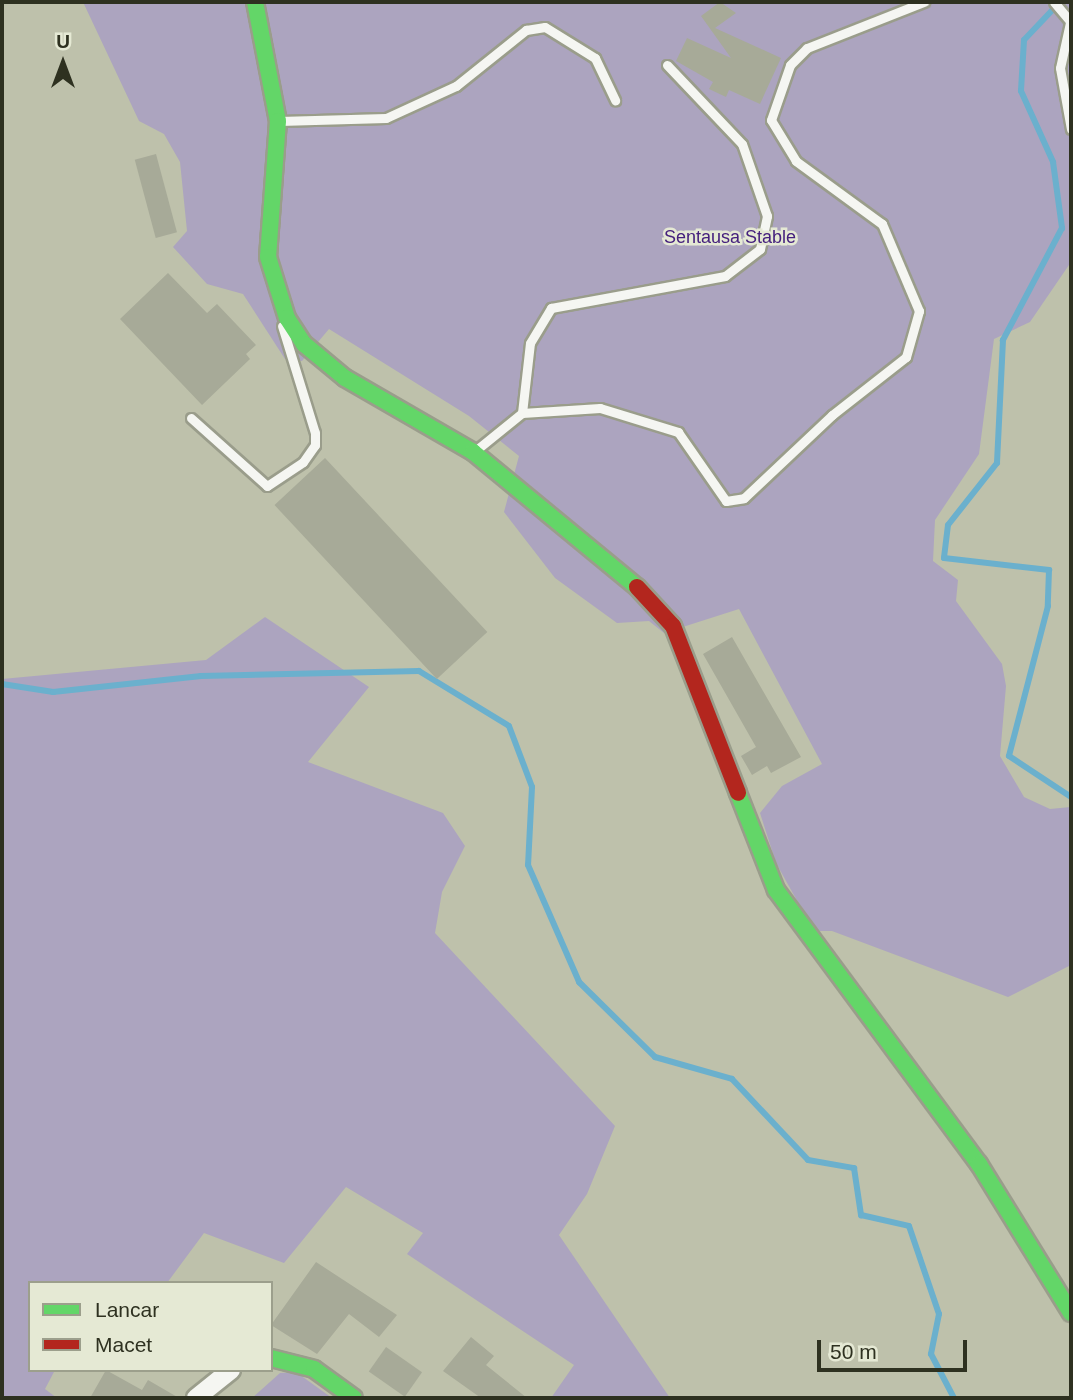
<!DOCTYPE html>
<html>
<head>
<meta charset="utf-8">
<style>
	body { margin:0 }
	#map { position:relative; width:1073px; height:1400px; overflow:hidden; background:#bec1ab; font-family:Helvetica,sans-serif }
	div>[style] { position:absolute }
	.green>* { inset:0; background:#aca4bf }
	.stream>* { height:6px; margin:-3px; padding:0 3px; transform-origin:3px; border-radius:3px; background:#6bb0cd }
	.building>* { inset:0; background:#a7aa98; transform-origin:0 0 }
	.roads { filter:drop-shadow(2px 0 #9a9d8b) drop-shadow(-2px 0 #9a9d8b) drop-shadow(0 2px #9a9d8b) drop-shadow(0 -2px #9a9d8b) }
	.lane>* { height:9px; margin:-4.5px; padding:0 4.5px; transform-origin:4.5px; border-radius:4.5px; background:#f5f6f2 }
	.street>* { height:18px; margin:-9px; padding:0 9px; transform-origin:9px; border-radius:9px; background:#f5f6f2 }
	.fast>* { height:16px; margin:-8px; padding:0 8px; transform-origin:8px; border-radius:8px; background:#63d668 }
	.jam>* { height:16px; margin:-8px; padding:0 8px; transform-origin:8px; border-radius:8px; background:#b3261e }
	span { translate:-50% -50%; white-space:nowrap; text-align:center; line-height:1.15; -webkit-text-stroke:5px #e5e9d4; paint-order:stroke }
	.park-label { font-size:18px; color:#45207d }
	.frame { position:absolute; inset:0; border:4px solid #2e3120; pointer-events:none }
	.legend { position:absolute; left:28px; top:1281px; width:245px; height:91px; box-sizing:border-box; background:#e5e9d4; border:2px solid #9c9f8c; margin:0; padding:9px 12px; list-style:none; font-size:21px; color:#2e3120 }
	.legend li { display:flex; align-items:center; gap:14px; height:35px }
	.legend b { width:35px; border:2px solid #9c9f8c }
	.north { position:absolute; left:28px; top:28px; width:70px; height:70px; -webkit-text-stroke:5px #e5e9d4; paint-order:stroke; rotate:0deg; font-size:19px; font-weight:700; line-height:28px; text-align:center; color:#2e3120 }
	.north::after { content:''; display:block; margin:auto; width:24px; height:32px; background:#2e3120; clip-path:polygon(50% 0,100% 100%,50% 72%,0 100%) }
	.scale { position:absolute; left:817px; top:1340px; width:150px; height:32px; box-sizing:border-box; border:4px solid #2e3120; border-top:0; padding-left:9px; font-size:21px; line-height:24px; white-space:nowrap; color:#2e3120; -webkit-text-stroke:5px #e5e9d4; paint-order:stroke }
</style>
</head>
<body>
<div id="map">
	<div class="green">
		<div style="clip-path:polygon(83px 2px,1071px 2px,1071px 262px,1030px 322px,994px 339px,979px 454px,935px 520px,933px 561px,958px 580px,956px 601px,1002px 664px,1006px 686px,1000px 756px,1024px 797px,1050px 809px,1071px 807px,1071px 965px,1008px 997px,832px 931px,814px 931px,776px 863px,760px 813px,782px 786px,822px 764px,739px 609px,664px 633px,649px 621px,617px 623px,555px 578px,504px 512px,519px 456px,469px 416px,329px 329px,302px 361px,285px 359px,243px 294px,207px 284px,173px 247px,187px 231px,180px 162px,164px 134px,139px 121px)"></div>
		<div style="clip-path:polygon(265px 617px,369px 687px,308px 762px,443px 813px,465px 846px,442px 892px,435px 933px,615px 1126px,587px 1194px,559px 1235px,670px 1398px,551px 1398px,574px 1365px,407px 1254px,423px 1233px,346px 1187px,284px 1263px,204px 1233px,167px 1283px,30px 1283px,30px 1370px,55px 1370px,45px 1389px,57px 1398px,2px 1398px,2px 679px,206px 660px)"></div>
		<div style="clip-path:polygon(296px 1372px,332px 1398px,252px 1398px,280px 1373px)"></div>
	</div>
	<div class="stream">
		<div style="left:1060px;top:2px;width:52px;rotate:133.5deg"></div>
		<div style="left:1024px;top:40px;width:51px;rotate:93.4deg"></div>
		<div style="left:1021px;top:91px;width:78px;rotate:65.7deg"></div>
		<div style="left:1053px;top:162px;width:67px;rotate:82.2deg"></div>
		<div style="left:1062px;top:228px;width:127px;rotate:117.8deg"></div>
		<div style="left:1003px;top:340px;width:123px;rotate:92.8deg"></div>
		<div style="left:997px;top:463px;width:79px;rotate:128.3deg"></div>
		<div style="left:948px;top:525px;width:33px;rotate:97deg"></div>
		<div style="left:944px;top:558px;width:106px;rotate:6.5deg"></div>
		<div style="left:1049px;top:570px;width:36px;rotate:92deg"></div>
		<div style="left:1048px;top:606px;width:155px;rotate:104.6deg"></div>
		<div style="left:1009px;top:756px;width:74px;rotate:33.5deg"></div>
		<div style="left:2px;top:684px;width:52px;rotate:8.9deg"></div>
		<div style="left:53px;top:692px;width:149px;rotate:-6.2deg"></div>
		<div style="left:201px;top:676px;width:218px;rotate:-1.3deg"></div>
		<div style="left:419px;top:671px;width:105px;rotate:31.4deg"></div>
		<div style="left:509px;top:726px;width:65px;rotate:69.3deg"></div>
		<div style="left:532px;top:787px;width:78px;rotate:92.9deg"></div>
		<div style="left:528px;top:865px;width:128px;rotate:66.4deg"></div>
		<div style="left:579px;top:982px;width:107px;rotate:44.6deg"></div>
		<div style="left:655px;top:1057px;width:80px;rotate:15.9deg"></div>
		<div style="left:732px;top:1079px;width:111px;rotate:46.8deg"></div>
		<div style="left:808px;top:1160px;width:47px;rotate:9.9deg"></div>
		<div style="left:854px;top:1168px;width:48px;rotate:81.5deg"></div>
		<div style="left:861px;top:1215px;width:49px;rotate:12.9deg"></div>
		<div style="left:909px;top:1226px;width:93px;rotate:71.2deg"></div>
		<div style="left:939px;top:1314px;width:41px;rotate:101.3deg"></div>
		<div style="left:931px;top:1354px;width:50px;rotate:62.4deg"></div>
	</div>
	<div class="building">
		<div style="clip-path:polygon(720px 2px,736px 13px,715px 28px,781px 58px,760px 104px,729px 90px,726px 97px,709px 89px,713px 82px,676px 61px,687px 38px,731px 58px,701px 16px)"></div>
		<div style="left:156px;top:154px;width:81px;height:22px;rotate:75deg"></div>
		<div style="clip-path:polygon(168px 273px,207px 313px,217px 304px,256px 345px,246px 354px,250px 359px,202px 405px,120px 319px)"></div>
		<div style="left:325px;top:458px;width:238px;height:69px;rotate:47deg"></div>
		<div style="clip-path:polygon(732px 637px,801px 757px,771px 773px,767px 766px,752px 775px,741px 756px,756px 747px,703px 654px)"></div>
		<div style="clip-path:polygon(316px 1262px,397px 1315px,379px 1337px,349px 1314px,317px 1354px,271px 1325px)"></div>
		<div style="clip-path:polygon(471px 1337px,494px 1356px,486px 1365px,527px 1398px,481px 1398px,443px 1371px)"></div>
		<div style="left:386px;top:1347px;width:44px;height:30px;rotate:35deg"></div>
		<div style="clip-path:polygon(106px 1370px,142px 1390px,148px 1380px,179px 1398px,90px 1398px)"></div>
	</div>
	<div class="roads">
		<div class="lane">
			<div style="left:1054px;top:2px;width:23px;rotate:50deg"></div>
			<div style="left:1071px;top:18px;width:51px;rotate:102.4deg"></div>
			<div style="left:1060px;top:68px;width:62px;rotate:79.8deg"></div>
			<div style="left:279px;top:121px;width:107px;rotate:-1.6deg"></div>
			<div style="left:386px;top:118px;width:77px;rotate:-24.6deg"></div>
			<div style="left:456px;top:86px;width:90px;rotate:-38.7deg"></div>
			<div style="left:526px;top:30px;width:19px;rotate:-9deg"></div>
			<div style="left:545px;top:27px;width:59px;rotate:31.8deg"></div>
			<div style="left:595px;top:58px;width:47px;rotate:64.5deg"></div>
			<div style="left:522px;top:413px;width:78px;rotate:-3.7deg"></div>
			<div style="left:600px;top:408px;width:82px;rotate:17.1deg"></div>
			<div style="left:678px;top:432px;width:84px;rotate:55.2deg"></div>
			<div style="left:726px;top:501px;width:18px;rotate:-9deg"></div>
			<div style="left:744px;top:498px;width:121px;rotate:-43.3deg"></div>
			<div style="left:832px;top:415px;width:94px;rotate:-38.1deg"></div>
			<div style="left:906px;top:357px;width:48px;rotate:-74.2deg"></div>
			<div style="left:919px;top:311px;width:95px;rotate:-113deg"></div>
			<div style="left:882px;top:224px;width:107px;rotate:-143.8deg"></div>
			<div style="left:796px;top:161px;width:48px;rotate:-121.4deg"></div>
			<div style="left:771px;top:120px;width:58px;rotate:-70.9deg"></div>
			<div style="left:790px;top:65px;width:24px;rotate:-45deg"></div>
			<div style="left:807px;top:48px;width:126px;rotate:-21.5deg"></div>
			<div style="left:191px;top:418px;width:102px;rotate:41.8deg"></div>
			<div style="left:267px;top:486px;width:43px;rotate:-33.7deg"></div>
			<div style="left:303px;top:462px;width:21px;rotate:-55deg"></div>
			<div style="left:315px;top:445px;width:12px;rotate:-90deg"></div>
			<div style="left:315px;top:433px;width:112px;rotate:-107.1deg"></div>
			<div style="left:475px;top:451px;width:60px;rotate:-39deg"></div>
			<div style="left:522px;top:413px;width:70px;rotate:-83.5deg"></div>
			<div style="left:530px;top:343px;width:41px;rotate:-59deg"></div>
			<div style="left:551px;top:308px;width:177px;rotate:-10.4deg"></div>
			<div style="left:725px;top:276px;width:44px;rotate:-37.6deg"></div>
			<div style="left:760px;top:249px;width:34px;rotate:-78deg"></div>
			<div style="left:767px;top:216px;width:76px;rotate:-109.1deg"></div>
			<div style="left:742px;top:144px;width:109px;rotate:-133.5deg"></div>
		</div>
		<div class="street">
			<div style="left:196px;top:1398px;width:45px;rotate:-38.7deg"></div>
		</div>
		<div class="fast">
			<div style="left:255px;top:2px;width:121px;rotate:79.1deg"></div>
			<div style="left:278px;top:121px;width:136px;rotate:94.2deg"></div>
			<div style="left:268px;top:257px;width:64px;rotate:72.7deg"></div>
			<div style="left:287px;top:318px;width:31px;rotate:57deg"></div>
			<div style="left:304px;top:344px;width:53px;rotate:39.7deg"></div>
			<div style="left:345px;top:378px;width:148px;rotate:30deg"></div>
			<div style="left:473px;top:452px;width:212px;rotate:39.5deg"></div>
			<div style="left:738px;top:793px;width:104px;rotate:68.6deg"></div>
			<div style="left:776px;top:890px;width:341px;rotate:53.5deg"></div>
			<div style="left:979px;top:1164px;width:175px;rotate:58.3deg"></div>
			<div style="left:271px;top:1358px;width:44px;rotate:14.3deg"></div>
			<div style="left:314px;top:1369px;width:49px;rotate:35.9deg"></div>
		</div>
		<div class="jam">
			<div style="left:637px;top:587px;width:53px;rotate:47.3deg"></div>
			<div style="left:673px;top:626px;width:179px;rotate:68.7deg"></div>
		</div>
	</div>
	<div class="park-label">
		<span style="left:730px;top:237px">Sentausa Stable</span>
	</div>
	<div class="frame"></div>
	<ul class="legend">
	<li><b style="height:9px;background:#63d668"></b>Lancar</li>
	<li><b style="height:9px;background:#b3261e"></b>Macet</li>
	</ul>
	<div class="north">U</div>
	<div class="scale">50 m</div>
</div>
</body>
</html>
